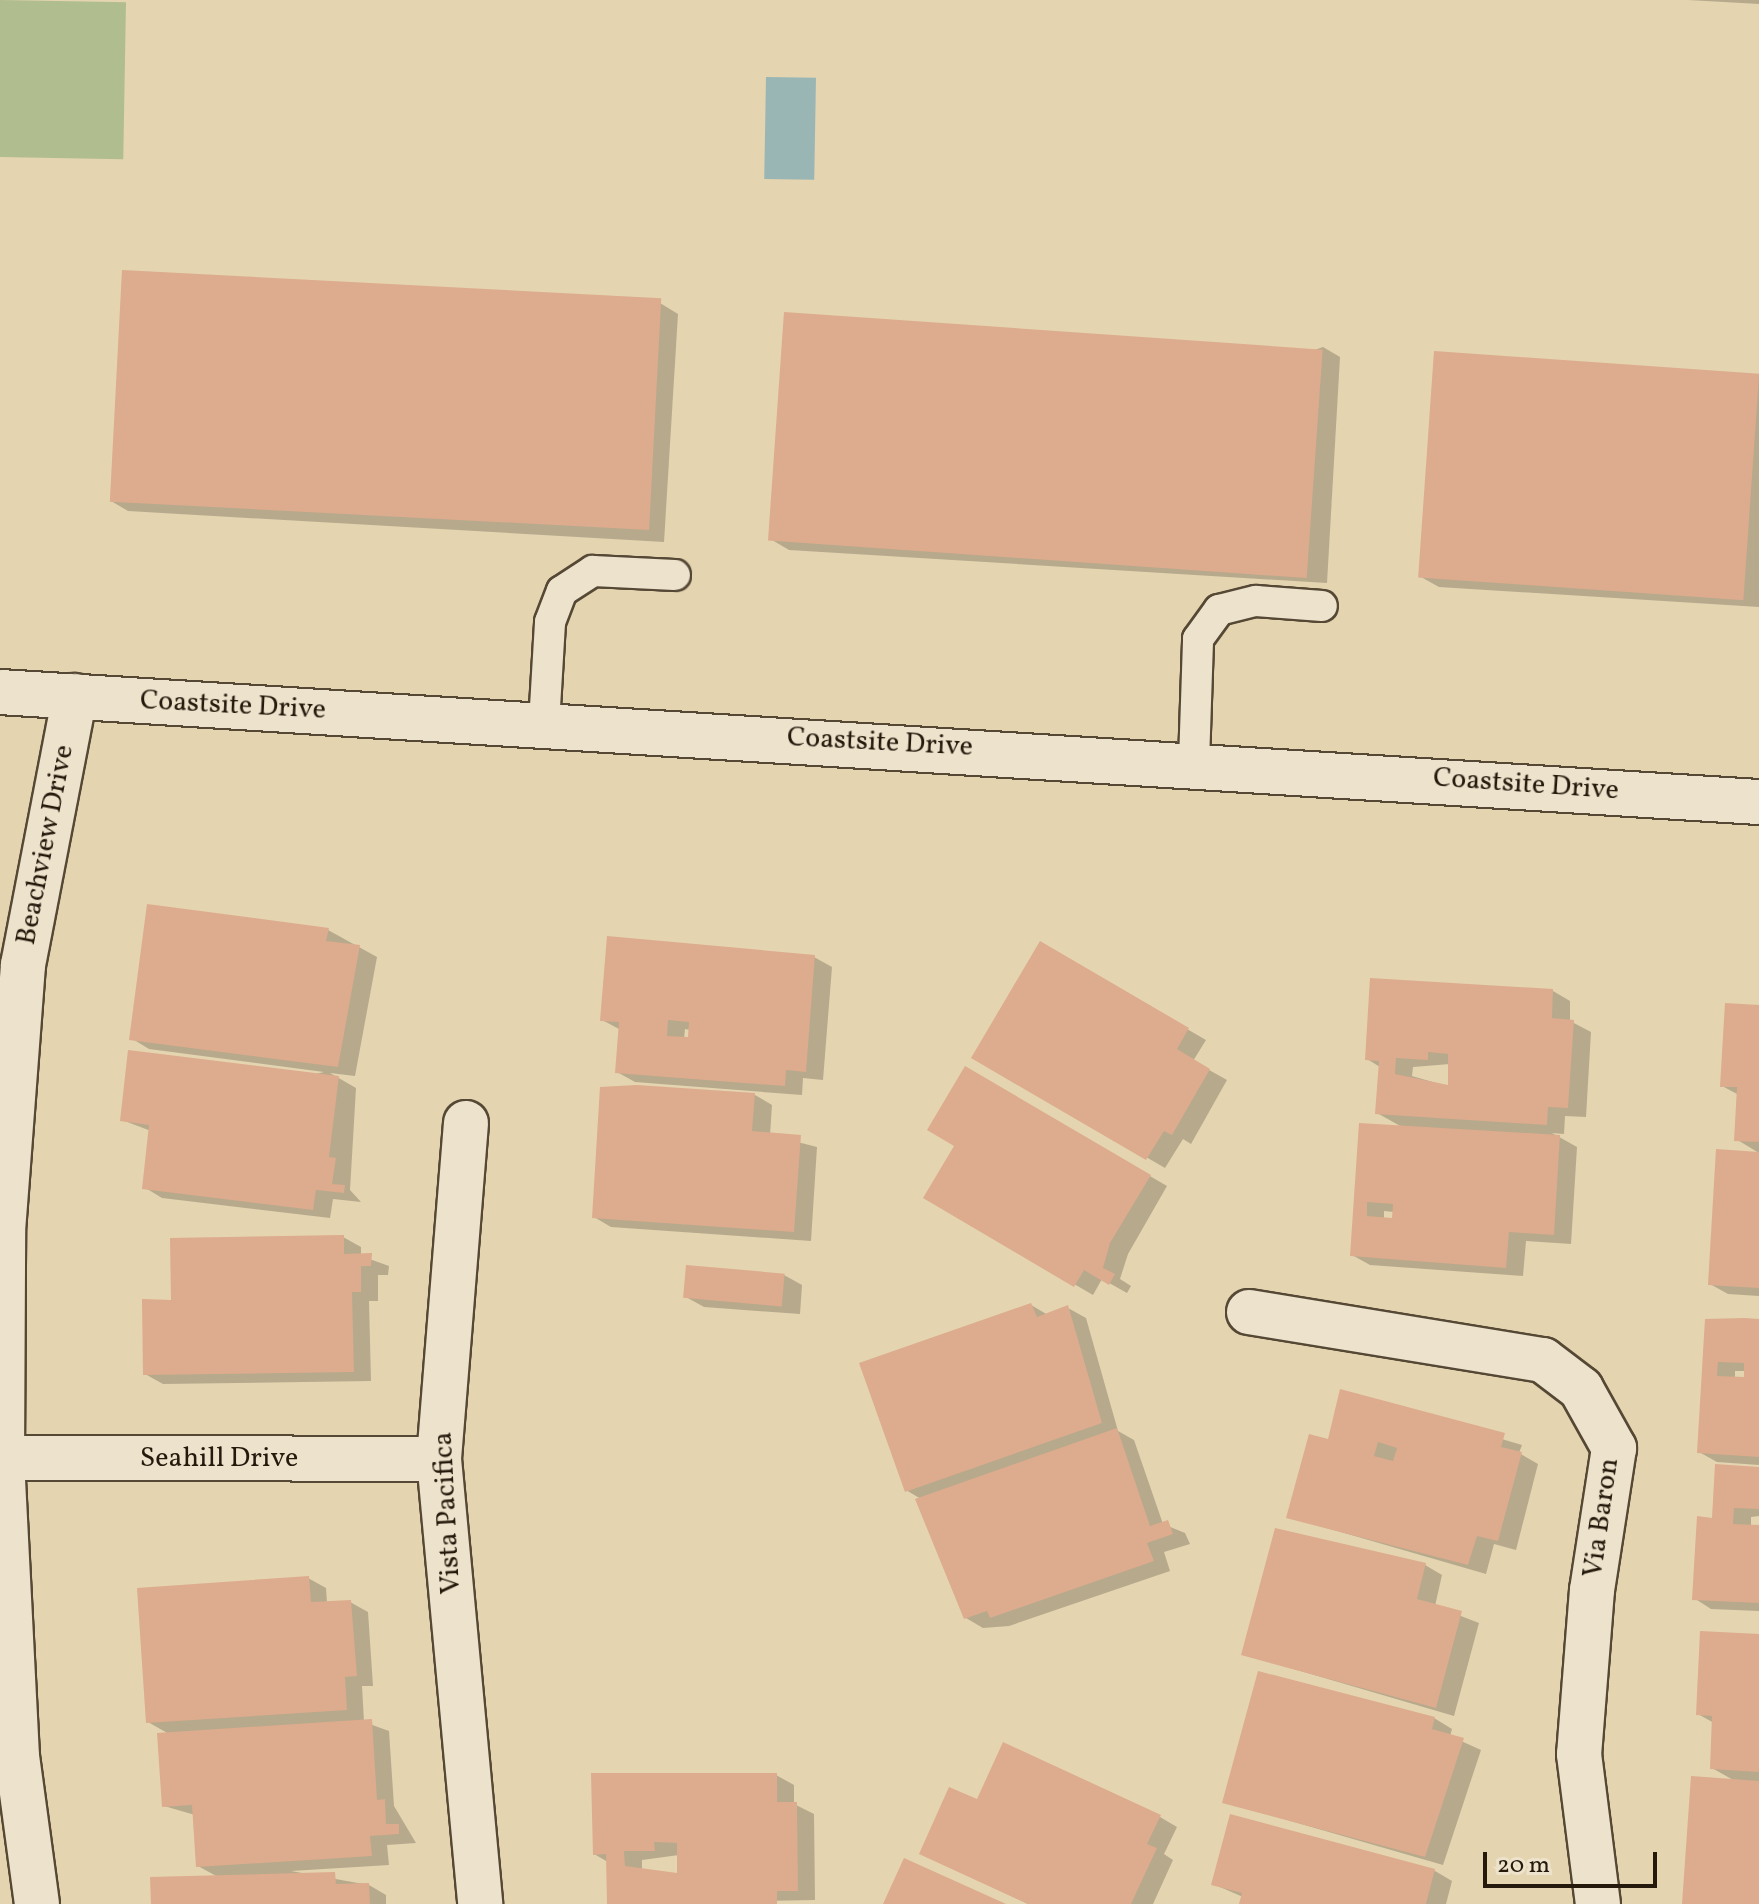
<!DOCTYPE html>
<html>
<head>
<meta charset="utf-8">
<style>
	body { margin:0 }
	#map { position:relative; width:1759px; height:1904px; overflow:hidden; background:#e4d4b0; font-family:Vollkorn,serif }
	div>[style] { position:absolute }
	.green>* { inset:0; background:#b0bd8e; transform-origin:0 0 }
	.water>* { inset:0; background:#99b6b5; transform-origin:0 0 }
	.shadow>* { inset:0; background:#0003 }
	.building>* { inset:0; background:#ddab8d; transform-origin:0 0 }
	.roads { filter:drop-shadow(2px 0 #554835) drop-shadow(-2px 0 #554835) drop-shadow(0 2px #554835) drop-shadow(0 -2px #554835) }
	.service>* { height:30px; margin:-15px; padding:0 15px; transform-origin:15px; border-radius:15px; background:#ede3cc }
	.minor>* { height:44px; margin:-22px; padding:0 22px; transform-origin:22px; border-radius:22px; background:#ede3cc }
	span { translate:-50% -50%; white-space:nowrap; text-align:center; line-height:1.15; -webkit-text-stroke:7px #ede3cc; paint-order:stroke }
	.street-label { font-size:28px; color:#25190c }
	.scale { position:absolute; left:1483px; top:1852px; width:174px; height:36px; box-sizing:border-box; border:4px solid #25190c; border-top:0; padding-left:10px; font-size:24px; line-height:28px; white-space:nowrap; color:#25190c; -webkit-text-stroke:6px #ede3cc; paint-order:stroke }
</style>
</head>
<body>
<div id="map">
	<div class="green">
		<div style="left:0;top:0;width:126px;height:157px;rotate:1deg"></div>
	</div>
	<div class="water">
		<div style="left:766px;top:77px;width:50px;height:102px;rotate:1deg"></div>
	</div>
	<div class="shadow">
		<div style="clip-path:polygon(1688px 0,1759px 0,1759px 4px)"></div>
		<div style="clip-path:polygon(660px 303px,678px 314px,664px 542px,128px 511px,111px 501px)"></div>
		<div style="clip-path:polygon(1323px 347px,1340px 357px,1327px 583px,789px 550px,772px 540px)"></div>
		<div style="clip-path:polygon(1759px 374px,1759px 607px,1439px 587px,1421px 577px)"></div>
		<div style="clip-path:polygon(328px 930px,377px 957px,355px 1076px,330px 1073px,356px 1088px,350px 1190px,361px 1202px,333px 1199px,330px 1218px,162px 1198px,144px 1187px,151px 1131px,122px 1120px,324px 1072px,149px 1049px,131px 1038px)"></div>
		<div style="clip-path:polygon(1040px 944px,1206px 1040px,1193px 1061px,1227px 1080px,1191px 1144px,1183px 1139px,1165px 1168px,974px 1057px)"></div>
		<div style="clip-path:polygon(evenodd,814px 957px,832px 967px,823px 1080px,803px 1078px,802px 1095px,635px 1082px,617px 1072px,621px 1030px,602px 1020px,814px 957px,685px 1029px,690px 1030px,690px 1039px,684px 1039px,685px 1029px)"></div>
		<div style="clip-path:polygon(evenodd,1553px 991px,1570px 1001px,1570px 1021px,1591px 1032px,1586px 1117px,1565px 1116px,1564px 1134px,1552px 1133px,1577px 1147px,1571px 1244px,1526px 1241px,1523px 1276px,1370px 1265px,1352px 1255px,1361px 1125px,1402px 1127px,1377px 1113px,1380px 1067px,1367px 1059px,1553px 991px,1450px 1064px,1450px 1087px,1412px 1076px,1413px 1067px,1450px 1064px,1553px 991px,1384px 1211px,1394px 1212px,1394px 1220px,1384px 1220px,1384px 1211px)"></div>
		<div style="clip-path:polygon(1759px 1007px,1759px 1153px,1736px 1139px,1739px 1095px,1722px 1086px)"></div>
		<div style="clip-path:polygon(966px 1069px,1167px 1186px,1128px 1254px,1120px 1279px,1131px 1286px,1127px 1293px,1102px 1279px,1093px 1295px,926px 1198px,957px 1145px)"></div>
		<div style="clip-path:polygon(755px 1095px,772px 1105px,770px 1135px,817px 1147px,811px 1241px,611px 1227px,594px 1217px)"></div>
		<div style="clip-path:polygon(1759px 1154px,1759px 1296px,1728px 1294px,1710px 1284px)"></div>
		<div style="clip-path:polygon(343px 1237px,361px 1247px,361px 1256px,389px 1266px,388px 1275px,378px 1275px,378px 1301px,369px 1301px,371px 1381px,163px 1384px,145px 1374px,173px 1302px)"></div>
		<div style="clip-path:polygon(784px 1275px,802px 1285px,800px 1314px,704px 1307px,686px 1297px)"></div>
		<div style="clip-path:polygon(1031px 1305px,1048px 1315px,1068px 1308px,1086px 1318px,1118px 1431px,1134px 1440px,1163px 1524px,1185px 1533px,1190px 1544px,1164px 1552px,1170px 1571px,1009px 1626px,983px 1628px,966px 1618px,921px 1499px,906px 1490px)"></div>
		<div style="clip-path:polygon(evenodd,1707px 1321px,1759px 1323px,1759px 1465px,1717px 1462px,1699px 1452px,1707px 1321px,1735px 1371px,1746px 1371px,1746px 1379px,1735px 1379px,1735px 1371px)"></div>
		<div style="clip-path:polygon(1342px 1392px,1522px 1445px,1519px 1453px,1538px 1464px,1516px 1550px,1494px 1544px,1486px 1574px,1289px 1517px,1329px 1442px)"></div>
		<div style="clip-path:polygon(1759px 1469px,1759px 1516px,1751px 1517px,1751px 1529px,1759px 1531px,1759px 1611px,1711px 1609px,1694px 1598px,1714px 1520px)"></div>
		<div style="clip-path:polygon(1425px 1565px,1442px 1575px,1435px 1606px,1479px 1623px,1454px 1716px,1243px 1654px)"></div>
		<div style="clip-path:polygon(308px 1578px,326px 1588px,327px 1603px,350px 1602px,368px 1612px,373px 1686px,362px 1686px,364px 1722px,389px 1731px,394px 1806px,416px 1843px,387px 1845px,389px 1865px,291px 1871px,369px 1885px,386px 1895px,386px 1904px,153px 1904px,218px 1877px,198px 1866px,195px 1815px,164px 1806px,169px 1734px,148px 1722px)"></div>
		<div style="clip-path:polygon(1759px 1636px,1759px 1904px,1684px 1904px,1735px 1781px,1712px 1768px,1714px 1723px,1698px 1714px)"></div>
		<div style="clip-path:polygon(1434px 1718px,1452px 1729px,1450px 1736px,1481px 1750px,1443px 1865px,1225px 1802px)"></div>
		<div style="clip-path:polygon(evenodd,776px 1775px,794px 1785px,794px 1804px,814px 1814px,815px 1900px,609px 1904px,608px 1862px,594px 1854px,776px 1775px,679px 1855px,679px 1876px,642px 1870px,642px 1860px,679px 1855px)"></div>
		<div style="clip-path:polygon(978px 1802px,1160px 1817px,1177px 1827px,1164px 1854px,1173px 1860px,1153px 1904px,1028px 1904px,921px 1853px)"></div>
		<div style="clip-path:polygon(1232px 1817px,1435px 1871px,1452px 1881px,1446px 1904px,1241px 1904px,1243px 1897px,1213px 1884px)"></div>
	</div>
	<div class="building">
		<div style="left:122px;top:270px;width:540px;height:232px;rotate:3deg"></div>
		<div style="left:784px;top:312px;width:540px;height:229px;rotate:4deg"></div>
		<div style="left:1434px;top:351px;width:326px;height:227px;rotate:4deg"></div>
		<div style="clip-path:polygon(147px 904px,329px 928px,326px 941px,360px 945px,338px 1067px,129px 1040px)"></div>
		<div style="clip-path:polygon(evenodd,607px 936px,815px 955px,806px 1072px,786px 1070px,785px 1086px,615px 1073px,619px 1022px,600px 1021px,607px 936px,668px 1020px,689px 1022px,688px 1037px,667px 1036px,668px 1020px)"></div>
		<div style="clip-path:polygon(1040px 941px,1189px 1028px,1177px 1049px,1210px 1069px,1172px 1135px,1164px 1131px,1146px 1160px,971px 1058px)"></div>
		<div style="clip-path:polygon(evenodd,1370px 978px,1553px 989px,1552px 1018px,1574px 1020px,1568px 1108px,1548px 1107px,1547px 1125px,1375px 1114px,1379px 1061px,1365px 1060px,1370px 978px,1428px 1052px,1448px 1054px,1448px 1085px,1395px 1074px,1396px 1058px,1428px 1060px,1428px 1052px)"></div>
		<div style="clip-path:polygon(1725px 1003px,1759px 1005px,1759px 1142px,1734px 1141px,1737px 1087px,1720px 1087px)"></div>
		<div style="clip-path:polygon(128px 1050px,339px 1076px,329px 1157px,336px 1158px,332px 1184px,345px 1185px,344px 1193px,316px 1190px,313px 1210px,142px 1189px,149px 1125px,120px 1121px)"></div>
		<div style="clip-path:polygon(965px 1066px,1151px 1175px,1110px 1243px,1103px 1268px,1115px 1274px,1109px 1285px,1084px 1270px,1074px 1287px,923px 1198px,954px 1146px,927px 1130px)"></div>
		<div style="clip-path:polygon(637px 1085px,755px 1093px,752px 1131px,801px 1135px,794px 1232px,592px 1218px,600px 1087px)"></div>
		<div style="clip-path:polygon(evenodd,1359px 1123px,1560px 1135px,1554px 1235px,1509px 1232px,1506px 1268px,1350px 1256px,1359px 1123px,1367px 1202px,1393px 1204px,1392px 1218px,1367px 1216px,1367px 1202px)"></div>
		<div style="clip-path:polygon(1716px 1149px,1759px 1152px,1759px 1288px,1708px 1285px)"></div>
		<div style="clip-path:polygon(344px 1235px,344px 1254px,372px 1253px,371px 1266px,361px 1266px,361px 1292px,352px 1292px,354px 1372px,143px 1375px,142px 1299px,171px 1300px,170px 1238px)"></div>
		<div style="left:686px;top:1265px;width:99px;height:33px;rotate:5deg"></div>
		<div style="clip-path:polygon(1031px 1303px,1037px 1317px,1068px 1305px,1102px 1423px,905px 1492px,859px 1363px)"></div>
		<div style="clip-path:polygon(evenodd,1745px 1318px,1759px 1319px,1759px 1457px,1697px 1453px,1705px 1319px,1745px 1318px,1718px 1362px,1744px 1363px,1744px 1377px,1717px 1376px,1718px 1362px)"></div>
		<div style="clip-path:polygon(evenodd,1340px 1389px,1505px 1433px,1501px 1447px,1522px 1452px,1498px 1541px,1477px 1536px,1468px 1565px,1286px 1518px,1309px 1434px,1328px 1439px,1340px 1389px,1378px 1442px,1397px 1448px,1393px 1461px,1374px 1456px,1378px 1442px)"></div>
		<div style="clip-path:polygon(1117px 1428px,1150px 1526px,1168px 1520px,1173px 1534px,1147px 1543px,1154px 1561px,990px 1618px,987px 1611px,964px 1619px,915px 1499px)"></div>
		<div style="clip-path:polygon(1715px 1464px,1759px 1467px,1759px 1509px,1734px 1508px,1733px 1524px,1759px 1525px,1759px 1603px,1692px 1600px,1697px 1516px,1712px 1518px)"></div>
		<div style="clip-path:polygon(1275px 1528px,1426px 1563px,1417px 1599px,1462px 1611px,1436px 1708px,1241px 1655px)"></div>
		<div style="clip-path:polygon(309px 1576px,311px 1602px,351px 1600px,357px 1676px,345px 1677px,347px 1710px,146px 1723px,137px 1588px)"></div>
		<div style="clip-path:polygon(1700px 1631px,1759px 1634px,1759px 1772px,1710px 1769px,1712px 1716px,1696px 1715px)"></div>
		<div style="clip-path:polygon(1258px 1671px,1435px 1717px,1432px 1729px,1464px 1738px,1425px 1857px,1222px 1803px)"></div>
		<div style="clip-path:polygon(372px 1719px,377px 1800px,385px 1799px,386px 1824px,399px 1824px,399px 1834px,370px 1836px,372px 1856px,196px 1867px,192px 1805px,162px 1807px,157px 1733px)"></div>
		<div style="clip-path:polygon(1003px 1742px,1161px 1815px,1147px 1844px,1157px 1848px,1131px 1904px,1028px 1904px,919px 1854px,949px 1787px,977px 1799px)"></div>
		<div style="clip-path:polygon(evenodd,591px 1773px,777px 1773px,777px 1802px,797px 1802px,798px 1891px,777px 1891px,777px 1904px,607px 1904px,606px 1854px,593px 1855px,591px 1773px,654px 1842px,677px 1843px,677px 1873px,625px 1866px,624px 1851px,655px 1851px,654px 1842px)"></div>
		<div style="clip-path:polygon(1691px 1776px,1759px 1781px,1759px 1904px,1682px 1904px)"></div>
		<div style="clip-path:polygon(1230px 1814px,1435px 1869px,1426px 1904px,1239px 1904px,1242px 1893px,1211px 1885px)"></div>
		<div style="clip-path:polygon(904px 1858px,1006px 1904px,883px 1904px)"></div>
		<div style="clip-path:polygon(335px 1872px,336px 1884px,369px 1883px,370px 1904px,151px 1904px,150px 1877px)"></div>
	</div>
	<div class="roads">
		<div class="service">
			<div style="left:544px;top:724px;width:102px;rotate:-86.6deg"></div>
			<div style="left:550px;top:622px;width:33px;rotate:-69deg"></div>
			<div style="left:562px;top:591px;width:37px;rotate:-33deg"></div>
			<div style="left:593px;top:571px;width:82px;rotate:2.8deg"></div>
			<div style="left:1194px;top:762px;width:123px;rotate:-88.1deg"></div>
			<div style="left:1198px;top:639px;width:36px;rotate:-54deg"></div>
			<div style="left:1219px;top:610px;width:38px;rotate:-14deg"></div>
			<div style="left:1256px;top:601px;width:66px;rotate:4.3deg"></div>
		</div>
		<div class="minor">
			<div style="left:0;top:692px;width:1762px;rotate:3.58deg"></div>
			<div style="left:466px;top:1123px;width:337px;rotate:94.6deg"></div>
			<div style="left:439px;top:1459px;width:447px;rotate:84.7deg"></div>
			<div style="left:1249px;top:1312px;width:298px;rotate:9.3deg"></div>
			<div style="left:1543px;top:1360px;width:48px;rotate:37.3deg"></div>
			<div style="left:1581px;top:1389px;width:68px;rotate:60.8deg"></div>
			<div style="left:1614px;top:1448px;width:144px;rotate:98.8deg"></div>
			<div style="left:1592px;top:1590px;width:165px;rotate:94.5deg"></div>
			<div style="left:1579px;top:1754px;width:151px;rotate:82.8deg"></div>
			<div style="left:0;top:1458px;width:439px;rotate:0.1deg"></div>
			<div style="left:37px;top:1904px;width:149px;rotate:-97.7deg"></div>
			<div style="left:17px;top:1756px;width:298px;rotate:-92.9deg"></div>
			<div style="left:2px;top:1458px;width:227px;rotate:-89.7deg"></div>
			<div style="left:3px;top:1231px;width:267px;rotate:-85.7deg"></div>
			<div style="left:23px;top:965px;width:274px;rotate:-79.1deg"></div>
		</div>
	</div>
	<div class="street-label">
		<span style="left:233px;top:706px;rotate:3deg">Coastsite Drive</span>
		<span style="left:880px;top:743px;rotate:3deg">Coastsite Drive</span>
		<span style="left:1526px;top:785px;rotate:4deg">Coastsite Drive</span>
		<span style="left:46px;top:845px;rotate:-79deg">Beachview Drive</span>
		<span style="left:219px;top:1459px">Seahill Drive</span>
		<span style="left:448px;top:1513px;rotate:-93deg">Vista Pacifica</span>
		<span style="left:1602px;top:1518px;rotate:-82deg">Via Baron</span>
	</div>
	<div class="scale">20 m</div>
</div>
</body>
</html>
